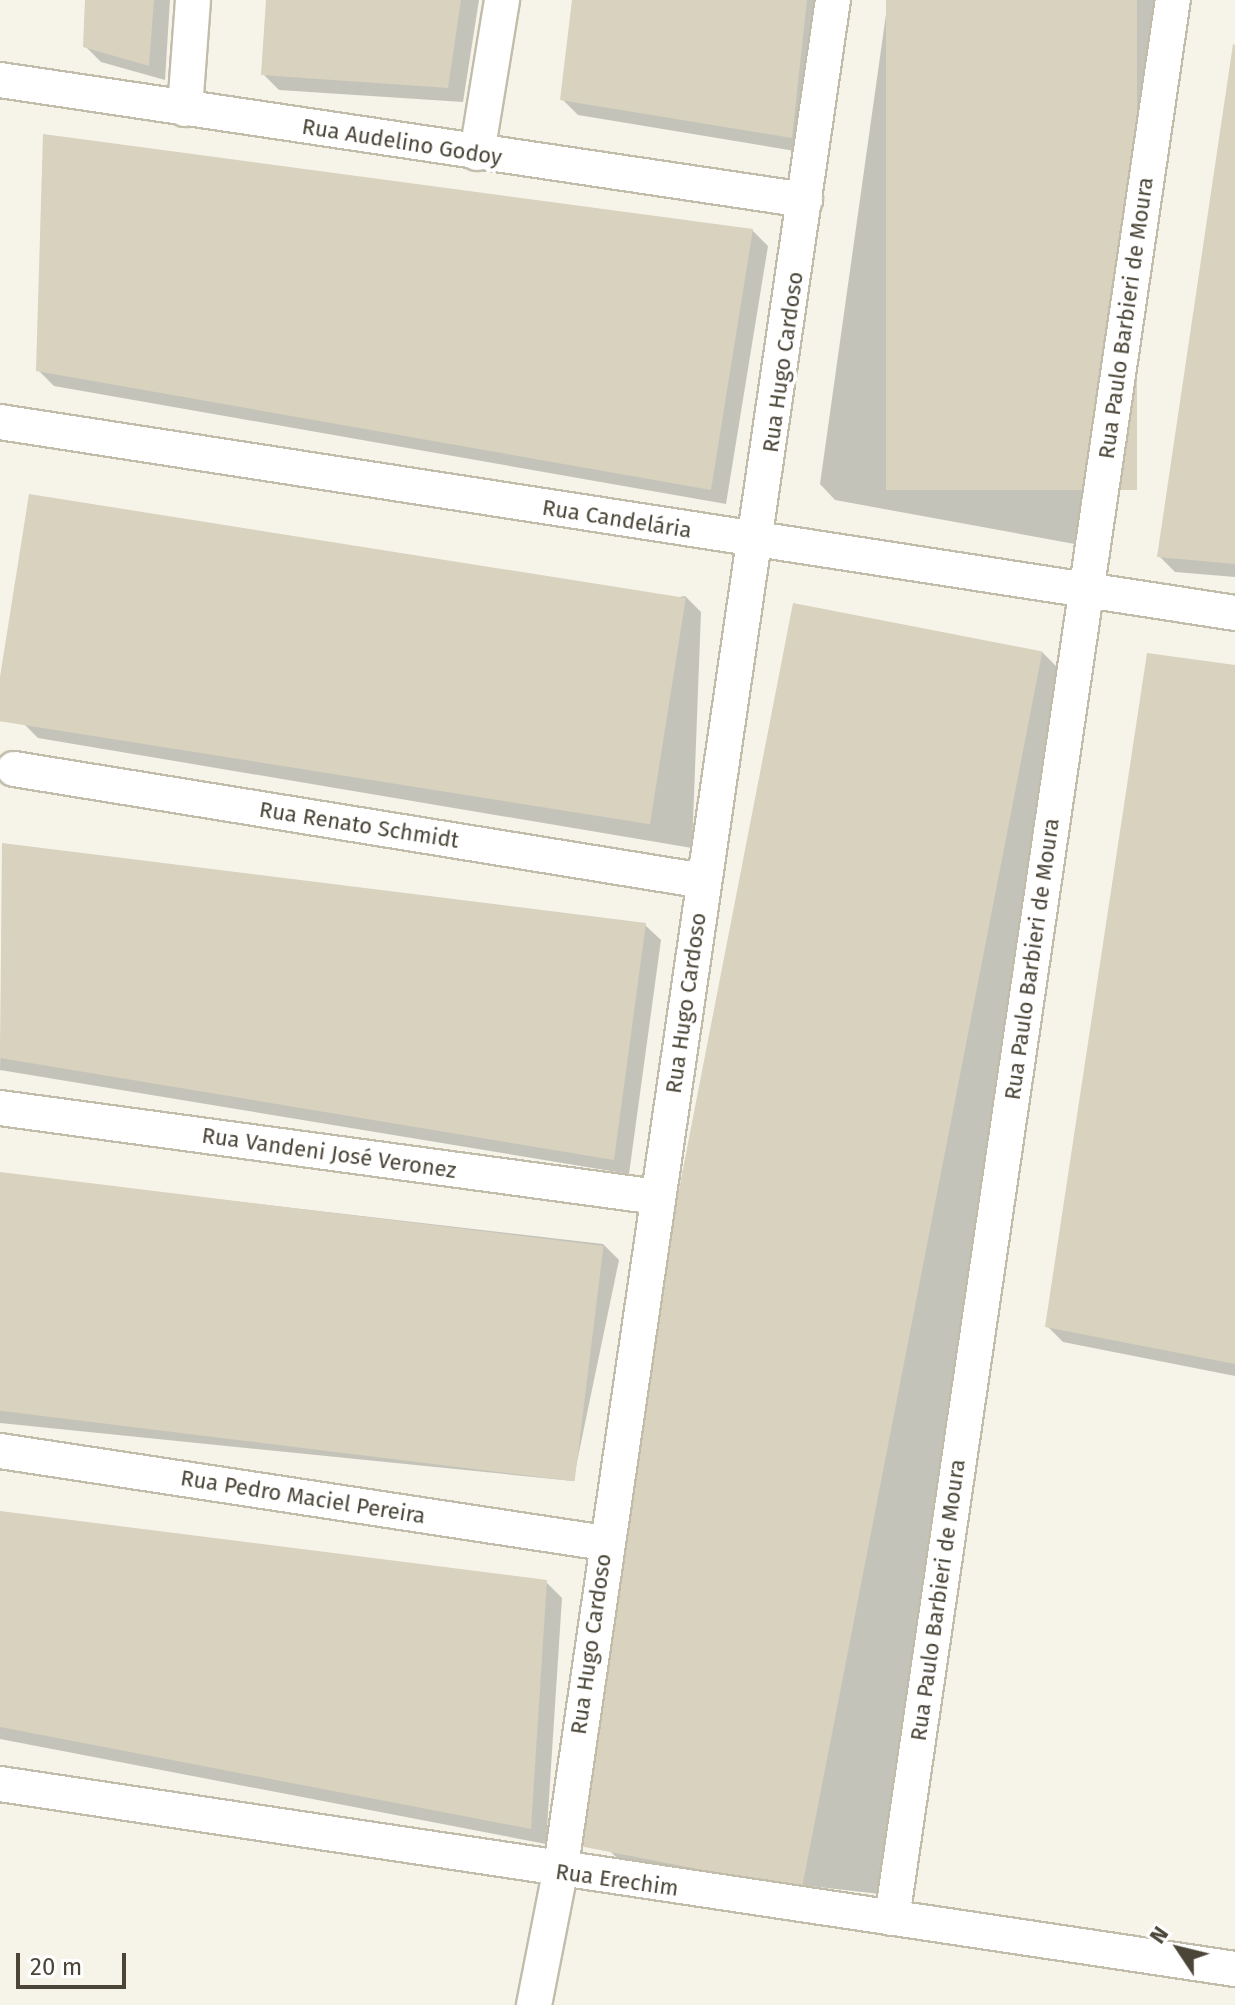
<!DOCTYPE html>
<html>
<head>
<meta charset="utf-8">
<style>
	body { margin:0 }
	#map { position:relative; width:1235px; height:2005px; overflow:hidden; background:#f6f4e9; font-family:"Fira Sans",sans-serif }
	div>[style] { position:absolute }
	.shadow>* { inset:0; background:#0003 }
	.building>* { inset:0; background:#d8d2be; transform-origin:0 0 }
	.roads { filter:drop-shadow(2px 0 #c2bdab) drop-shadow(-2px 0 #c2bdab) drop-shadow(0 2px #c2bdab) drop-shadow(0 -2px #c2bdab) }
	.street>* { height:34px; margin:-17px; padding:0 17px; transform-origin:17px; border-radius:17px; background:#fff }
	span { translate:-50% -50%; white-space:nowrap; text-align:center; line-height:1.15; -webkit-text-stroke:8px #fff; paint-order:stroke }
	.street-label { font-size:22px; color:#4a4537 }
	.north { position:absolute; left:1139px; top:1909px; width:80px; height:80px; -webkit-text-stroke:6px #fff; paint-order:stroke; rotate:305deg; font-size:22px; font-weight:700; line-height:32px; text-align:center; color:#4a4537 }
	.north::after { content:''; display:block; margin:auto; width:28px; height:36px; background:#4a4537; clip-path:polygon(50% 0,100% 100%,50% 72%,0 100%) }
	.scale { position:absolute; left:16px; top:1953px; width:110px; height:36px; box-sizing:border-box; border:4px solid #4a4537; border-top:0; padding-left:10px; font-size:24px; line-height:28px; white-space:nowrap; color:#4a4537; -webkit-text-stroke:6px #fff; paint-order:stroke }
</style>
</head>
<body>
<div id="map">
	<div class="shadow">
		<div style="clip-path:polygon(87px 0,170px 0,165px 80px,101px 62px,85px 46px)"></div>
		<div style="clip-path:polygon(268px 0,479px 0,463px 102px,279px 90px,263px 74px)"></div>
		<div style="clip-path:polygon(574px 0,824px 0,807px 153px,578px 115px,562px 99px)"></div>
		<div style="clip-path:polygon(888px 0,1154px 0,1080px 545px,835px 500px,820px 484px)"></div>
		<div style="clip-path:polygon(1235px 46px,1235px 577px,1175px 572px,1159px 556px)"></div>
		<div style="clip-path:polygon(752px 230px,768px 246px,726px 504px,54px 386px,38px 370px)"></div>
		<div style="clip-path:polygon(685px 596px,701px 612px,692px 848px,38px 738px,22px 722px)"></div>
		<div style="clip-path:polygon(1042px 652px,1058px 668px,880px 1894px,624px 1865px,608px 1849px)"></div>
		<div style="clip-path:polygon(1235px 667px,1235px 1376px,1063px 1342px,1047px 1326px)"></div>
		<div style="clip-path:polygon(4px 845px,645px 925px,661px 940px,629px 1174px,0 1070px)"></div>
		<div style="clip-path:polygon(0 1174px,603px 1244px,619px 1260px,573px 1481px,0 1423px)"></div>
		<div style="clip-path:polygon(0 1513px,546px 1582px,562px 1598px,546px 1844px,0 1739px)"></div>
	</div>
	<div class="building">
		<div style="clip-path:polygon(85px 0,154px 0,149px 66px,83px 47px)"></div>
		<div style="clip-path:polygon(266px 0,461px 0,448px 88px,261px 75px)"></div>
		<div style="clip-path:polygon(572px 0,807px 0,792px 138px,560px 100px)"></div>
		<div style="left:886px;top:0;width:251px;height:490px"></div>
		<div style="clip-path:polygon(1233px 44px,1235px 45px,1235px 564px,1157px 557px)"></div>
		<div style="clip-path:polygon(43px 134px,753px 229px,711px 490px,36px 371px)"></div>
		<div style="left:29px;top:494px;width:665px;height:229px;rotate:9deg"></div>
		<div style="left:793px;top:603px;width:254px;height:1261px;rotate:11deg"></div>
		<div style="clip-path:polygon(1147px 653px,1235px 665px,1235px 1364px,1045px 1327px)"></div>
		<div style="clip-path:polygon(2px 843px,646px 923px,614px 1160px,0 1058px)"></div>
		<div style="left:0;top:1172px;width:608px;height:237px;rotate:7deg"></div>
		<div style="clip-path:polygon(0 1511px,547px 1580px,531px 1829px,0 1727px)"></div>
	</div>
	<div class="roads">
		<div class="street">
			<div style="left:0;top:80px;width:814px;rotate:8.48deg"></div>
			<div style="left:185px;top:109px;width:109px;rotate:-85.8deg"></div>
			<div style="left:477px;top:153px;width:155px;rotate:-80.7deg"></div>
			<div style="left:0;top:422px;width:1250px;rotate:8.79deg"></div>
			<div style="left:14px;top:769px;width:699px;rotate:9.22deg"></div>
			<div style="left:0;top:1108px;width:663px;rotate:7.71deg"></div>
			<div style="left:0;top:1451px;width:612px;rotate:8.65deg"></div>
			<div style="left:0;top:1784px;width:1249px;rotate:8.52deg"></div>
			<div style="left:892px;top:1918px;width:1938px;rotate:-81.67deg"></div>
			<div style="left:534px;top:2005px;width:135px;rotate:-78.9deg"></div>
			<div style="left:560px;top:1873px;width:1893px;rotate:-81.71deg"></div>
		</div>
	</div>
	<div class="street-label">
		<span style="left:402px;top:142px;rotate:9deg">Rua Audelino Godoy</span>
		<span style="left:1126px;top:318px;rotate:-82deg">Rua Paulo Barbieri de Moura</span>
		<span style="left:783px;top:362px;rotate:-82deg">Rua Hugo Cardoso</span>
		<span style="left:617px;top:519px;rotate:9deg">Rua Candelária</span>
		<span style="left:359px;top:825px;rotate:9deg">Rua Renato Schmidt</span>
		<span style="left:1032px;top:959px;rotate:-82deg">Rua Paulo Barbieri de Moura</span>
		<span style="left:686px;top:1003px;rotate:-82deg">Rua Hugo Cardoso</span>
		<span style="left:329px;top:1153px;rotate:8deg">Rua Vandeni José Veronez</span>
		<span style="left:303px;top:1497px;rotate:9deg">Rua Pedro Maciel Pereira</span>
		<span style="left:938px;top:1600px;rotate:-82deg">Rua Paulo Barbieri de Moura</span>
		<span style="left:591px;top:1644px;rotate:-82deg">Rua Hugo Cardoso</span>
		<span style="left:617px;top:1880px;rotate:8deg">Rua Erechim</span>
	</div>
	<div class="north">N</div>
	<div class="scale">20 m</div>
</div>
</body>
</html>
